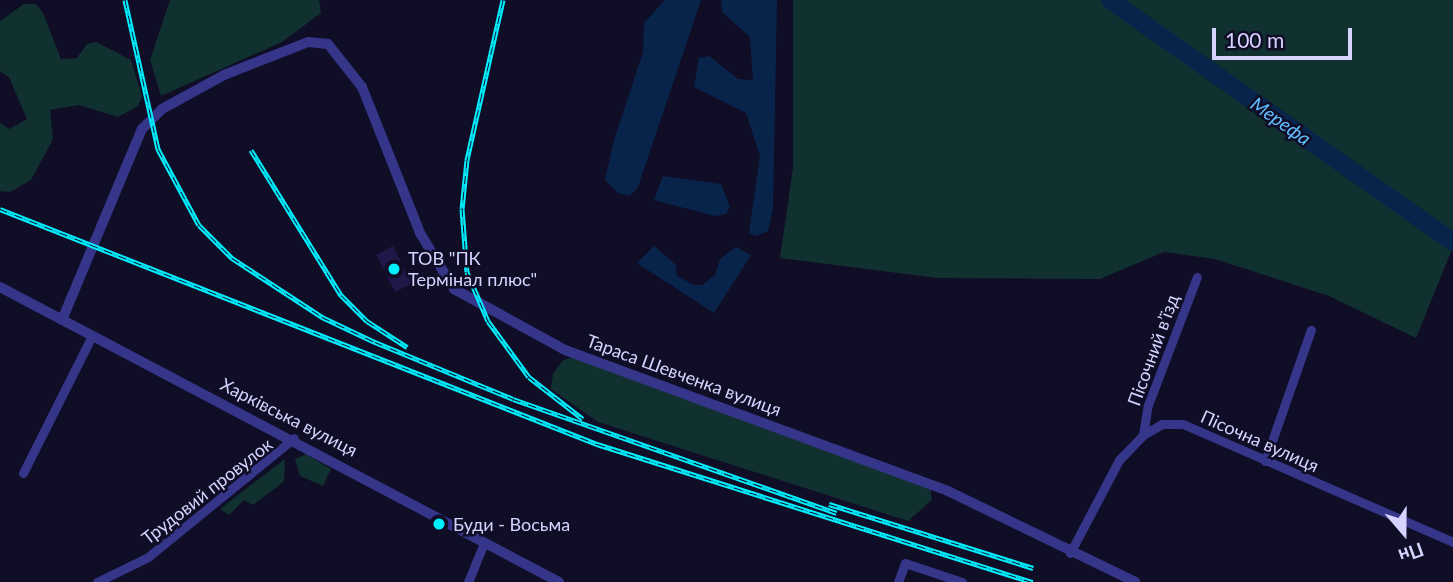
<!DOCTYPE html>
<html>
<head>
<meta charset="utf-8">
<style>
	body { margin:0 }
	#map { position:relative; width:1453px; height:582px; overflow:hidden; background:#100d27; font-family:Lato,sans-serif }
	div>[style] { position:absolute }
	.green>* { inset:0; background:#10312f }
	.water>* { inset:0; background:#08244b }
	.river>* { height:18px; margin:-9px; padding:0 9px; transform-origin:9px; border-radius:9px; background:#08244b }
	.building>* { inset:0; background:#1f1849; transform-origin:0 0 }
	.minor>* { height:9px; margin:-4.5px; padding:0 4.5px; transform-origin:4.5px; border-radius:4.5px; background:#35368a }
	.tertiary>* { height:10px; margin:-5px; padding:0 5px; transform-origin:5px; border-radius:5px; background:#35368a }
	.rail>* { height:5px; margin-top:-2.5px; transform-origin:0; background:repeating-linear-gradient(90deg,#100d27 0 8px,#00f1fe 0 16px); box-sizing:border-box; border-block:2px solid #00f1fe }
	.dots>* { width:19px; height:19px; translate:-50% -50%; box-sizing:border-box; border:4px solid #100d27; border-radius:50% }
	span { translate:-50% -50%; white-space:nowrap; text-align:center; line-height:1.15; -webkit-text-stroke:5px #100d27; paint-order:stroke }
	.poi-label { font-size:18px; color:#d6d3ff }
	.left { translate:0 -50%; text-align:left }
	.street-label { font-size:18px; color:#d6d3ff }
	.water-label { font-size:19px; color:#61beff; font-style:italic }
	.north { position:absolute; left:1369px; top:498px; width:70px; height:70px; -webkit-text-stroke:5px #100d27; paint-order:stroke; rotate:160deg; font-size:19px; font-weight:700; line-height:28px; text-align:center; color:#d6d3ff }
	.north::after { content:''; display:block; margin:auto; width:24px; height:32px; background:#d6d3ff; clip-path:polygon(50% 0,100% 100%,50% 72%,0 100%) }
	.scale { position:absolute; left:1212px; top:28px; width:140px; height:32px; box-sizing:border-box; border:4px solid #d6d3ff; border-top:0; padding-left:9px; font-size:21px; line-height:24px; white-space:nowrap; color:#d6d3ff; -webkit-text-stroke:5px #100d27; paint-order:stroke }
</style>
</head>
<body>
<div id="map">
	<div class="green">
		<div style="clip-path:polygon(170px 0,319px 0,321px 13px,282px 42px,161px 96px,150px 60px)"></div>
		<div style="clip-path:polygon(793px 0,1453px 0,1453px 247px,1416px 338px,1329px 296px,1215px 259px,1164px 252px,1100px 279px,937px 278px,780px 258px,793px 168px)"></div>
		<div style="clip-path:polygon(24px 4px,36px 4px,43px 13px,61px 59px,77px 58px,87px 44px,96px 42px,131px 60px,142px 97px,138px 106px,118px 117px,79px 105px,50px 110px,53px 139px,31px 180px,10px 192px,0 191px,0 123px,9px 129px,27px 119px,9px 77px,0 71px,0 21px)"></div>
		<div style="clip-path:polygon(574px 357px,930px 486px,932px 500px,908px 521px,598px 422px,551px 389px,553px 374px,563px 360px)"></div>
		<div style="clip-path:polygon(306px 454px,331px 469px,323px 486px,300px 476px,295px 459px)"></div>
		<div style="clip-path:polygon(285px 459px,284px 481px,278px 486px,253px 505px,244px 500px,229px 515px,220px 509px)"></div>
	</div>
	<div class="water">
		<div style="clip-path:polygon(665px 0,701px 0,638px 187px,630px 196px,618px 193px,605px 180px,614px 140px,643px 52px,644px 23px)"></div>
		<div style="clip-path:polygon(721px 0,777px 0,773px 209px,768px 231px,757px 236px,749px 233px,760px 156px,746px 113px,694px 87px,699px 58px,709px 56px,738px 79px,753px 80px,750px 37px,722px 12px)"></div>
		<div style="clip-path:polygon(663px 176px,721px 184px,730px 207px,726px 214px,714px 216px,654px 200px)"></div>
		<div style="clip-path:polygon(654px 246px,676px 265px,677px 276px,694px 285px,702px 285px,715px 275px,720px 259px,736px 247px,751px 255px,714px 313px,637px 263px)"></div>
	</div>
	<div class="river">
		<div style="left:1110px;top:0;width:420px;rotate:35.2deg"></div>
	</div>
	<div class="building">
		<div style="left:393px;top:246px;width:42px;height:19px;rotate:63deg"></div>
	</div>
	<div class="minor">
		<div style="left:1143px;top:435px;width:30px;rotate:-81deg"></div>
		<div style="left:1148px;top:405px;width:137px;rotate:-69.1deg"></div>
		<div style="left:1265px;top:461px;width:139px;rotate:-70.7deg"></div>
		<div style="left:23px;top:473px;width:153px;rotate:-63.3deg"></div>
		<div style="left:1070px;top:553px;width:105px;rotate:-62.2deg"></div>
		<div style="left:1119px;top:460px;width:35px;rotate:-46deg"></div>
		<div style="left:1143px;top:435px;width:22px;rotate:-30deg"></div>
		<div style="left:1162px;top:424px;width:21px"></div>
		<div style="left:1183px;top:424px;width:295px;rotate:23.6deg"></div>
		<div style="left:97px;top:582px;width:57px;rotate:-26.1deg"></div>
		<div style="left:148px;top:557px;width:188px;rotate:-39.2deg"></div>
		<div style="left:468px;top:582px;width:42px;rotate:-67.7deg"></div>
		<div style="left:898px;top:582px;width:20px;rotate:-70deg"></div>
		<div style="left:905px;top:563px;width:60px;rotate:18.4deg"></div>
	</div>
	<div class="tertiary">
		<div style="left:0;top:287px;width:632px;rotate:27.82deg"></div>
		<div style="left:62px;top:320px;width:207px;rotate:-67.3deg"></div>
		<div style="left:142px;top:129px;width:28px;rotate:-45deg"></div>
		<div style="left:162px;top:109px;width:71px;rotate:-28.7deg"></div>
		<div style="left:224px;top:75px;width:90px;rotate:-21.4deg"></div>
		<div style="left:308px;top:42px;width:20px;rotate:6deg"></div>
		<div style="left:328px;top:44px;width:55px;rotate:51.7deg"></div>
		<div style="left:362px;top:87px;width:157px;rotate:68.3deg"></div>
		<div style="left:420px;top:233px;width:66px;rotate:58.7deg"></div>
		<div style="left:454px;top:289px;width:127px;rotate:28.8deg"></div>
		<div style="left:565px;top:350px;width:408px;rotate:20.2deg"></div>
		<div style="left:948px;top:491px;width:208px;rotate:25.9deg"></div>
	</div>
	<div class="rail">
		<div style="left:125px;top:0;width:153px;rotate:77.5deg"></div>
		<div style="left:158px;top:149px;width:86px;rotate:61.7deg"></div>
		<div style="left:199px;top:225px;width:47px;rotate:45deg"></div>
		<div style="left:232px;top:258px;width:108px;rotate:33.2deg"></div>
		<div style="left:322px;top:317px;width:59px;rotate:25.3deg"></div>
		<div style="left:375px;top:342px;width:149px;rotate:22.4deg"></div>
		<div style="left:513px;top:399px;width:343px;rotate:19.4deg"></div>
		<div style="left:503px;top:0;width:164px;rotate:102.7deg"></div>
		<div style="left:467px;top:160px;width:49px;rotate:95.8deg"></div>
		<div style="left:462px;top:209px;width:63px;rotate:85.5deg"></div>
		<div style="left:467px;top:272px;width:53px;rotate:66.8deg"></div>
		<div style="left:488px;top:321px;width:69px;rotate:53.8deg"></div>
		<div style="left:529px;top:377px;width:68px;rotate:37.9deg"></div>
		<div style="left:251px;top:150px;width:171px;rotate:58.2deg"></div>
		<div style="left:341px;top:295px;width:37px;rotate:45deg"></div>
		<div style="left:367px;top:321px;width:48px;rotate:33deg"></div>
		<div style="left:0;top:209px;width:642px;rotate:21.49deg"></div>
		<div style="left:597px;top:444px;width:457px;rotate:17.6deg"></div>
		<div style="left:829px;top:504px;width:214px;rotate:17.4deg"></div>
	</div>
	<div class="dots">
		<div style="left:394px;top:269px;background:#00f1fe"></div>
		<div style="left:439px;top:524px;background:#00f1fe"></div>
	</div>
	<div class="poi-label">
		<span class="left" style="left:408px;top:269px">ТОВ "ПК<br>Термінал плюс"</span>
		<span class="left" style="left:453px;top:524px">Буди - Восьма</span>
	</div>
	<div class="street-label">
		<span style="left:1153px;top:350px;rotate:-70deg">Пісочний в’їзд</span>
		<span style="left:684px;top:375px;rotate:20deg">Тараса Шевченка вулиця</span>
		<span style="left:289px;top:417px;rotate:27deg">Харківська вулиця</span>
		<span style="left:1260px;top:441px;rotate:24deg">Пісочна вулиця</span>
		<span style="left:207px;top:491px;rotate:-38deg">Трудовий провулок</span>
	</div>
	<div class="water-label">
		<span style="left:1281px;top:121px;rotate:35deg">Мерефа</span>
	</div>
	<div class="north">Пн</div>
	<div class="scale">100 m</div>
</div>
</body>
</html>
